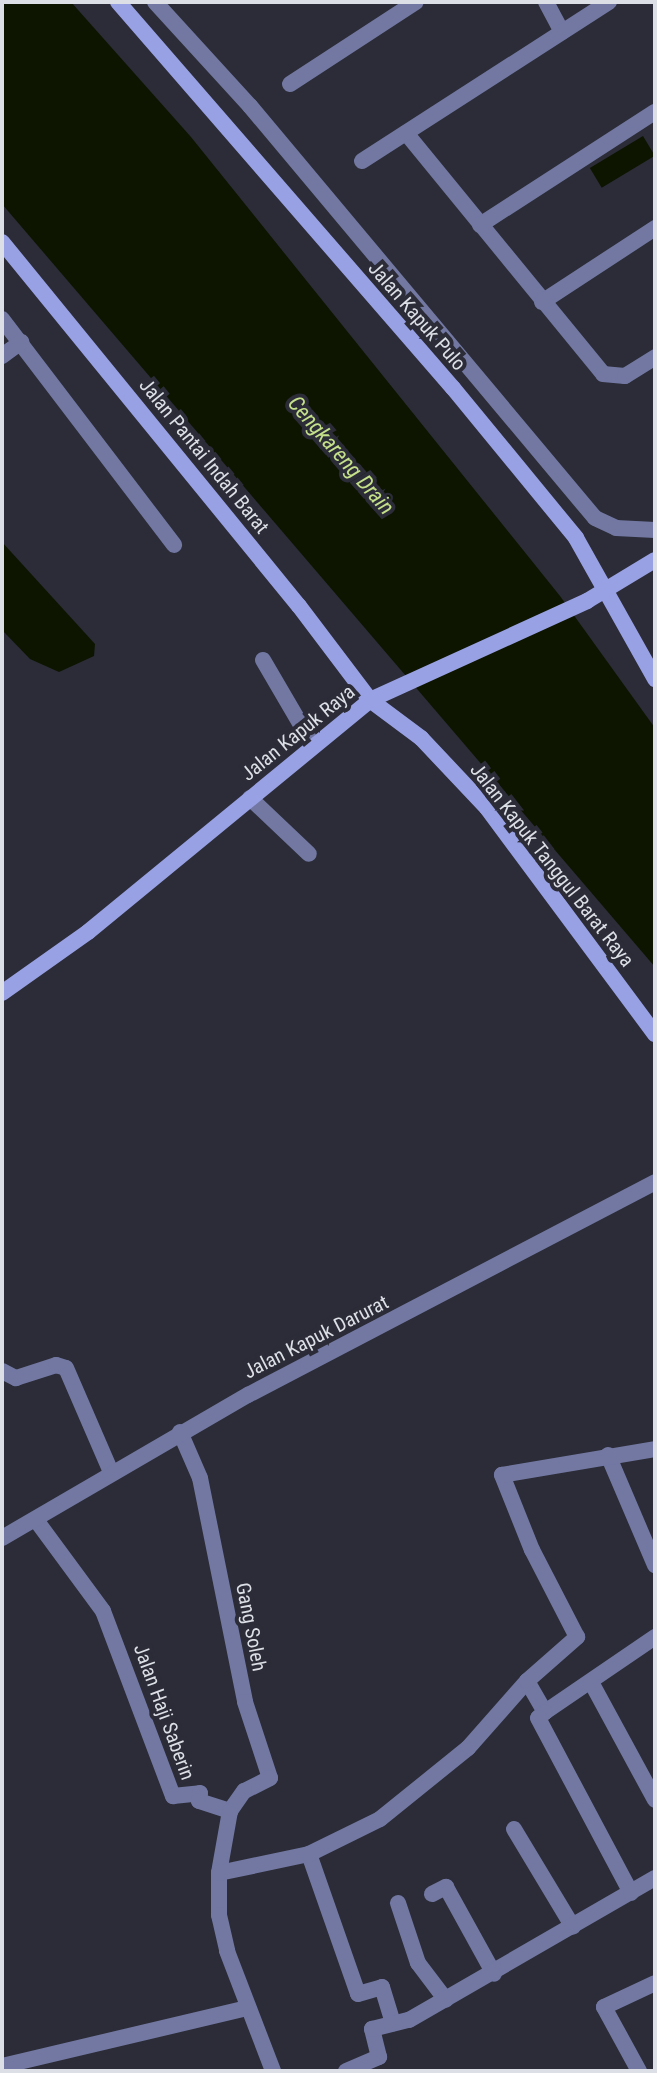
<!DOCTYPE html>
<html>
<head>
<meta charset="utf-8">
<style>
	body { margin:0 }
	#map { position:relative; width:657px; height:2073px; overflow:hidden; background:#2b2c37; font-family:"Roboto Condensed",sans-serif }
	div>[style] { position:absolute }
	.water>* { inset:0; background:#0d1500; transform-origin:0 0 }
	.minor>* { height:16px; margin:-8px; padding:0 8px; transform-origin:8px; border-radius:8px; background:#7278a2 }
	.tertiary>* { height:16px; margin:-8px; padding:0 8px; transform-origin:8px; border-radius:8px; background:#7278a2 }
	.secondary>* { height:16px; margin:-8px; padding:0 8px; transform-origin:8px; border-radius:8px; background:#99a1e5 }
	span { translate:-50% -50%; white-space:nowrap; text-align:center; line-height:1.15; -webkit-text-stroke:8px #2b2c37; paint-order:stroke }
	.street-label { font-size:20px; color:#dddfe6 }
	.water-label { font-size:22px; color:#c5e08a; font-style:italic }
	.frame { position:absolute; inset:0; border:4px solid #dddfe6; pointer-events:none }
</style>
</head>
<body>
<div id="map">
	<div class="water">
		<div style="clip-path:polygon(2px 2px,71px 2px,191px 137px,560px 596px,655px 728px,655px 967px,2px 204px)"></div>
		<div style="left:643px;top:136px;width:23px;height:62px;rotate:59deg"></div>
		<div style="clip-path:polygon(2px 542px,95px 644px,94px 656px,59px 672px,30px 659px,2px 630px)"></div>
	</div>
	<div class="minor">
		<div style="left:546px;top:2px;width:34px;rotate:62deg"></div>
		<div style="left:290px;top:84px;width:150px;rotate:-33.1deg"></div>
		<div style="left:406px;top:133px;width:311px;rotate:50.7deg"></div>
		<div style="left:603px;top:374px;width:22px;rotate:5deg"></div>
		<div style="left:625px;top:376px;width:36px;rotate:-32deg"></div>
		<div style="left:362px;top:161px;width:294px;rotate:-32.8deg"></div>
		<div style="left:480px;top:225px;width:208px;rotate:-32.9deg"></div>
		<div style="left:542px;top:302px;width:135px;rotate:-33.2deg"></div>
		<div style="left:2px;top:319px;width:284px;rotate:52.7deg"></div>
		<div style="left:2px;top:356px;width:24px;rotate:-36deg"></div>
		<div style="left:263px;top:660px;width:97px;rotate:59.7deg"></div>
		<div style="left:250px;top:798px;width:81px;rotate:43.5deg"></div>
		<div style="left:2px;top:1371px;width:16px;rotate:27deg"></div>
		<div style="left:16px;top:1378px;width:42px;rotate:-18deg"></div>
		<div style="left:56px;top:1365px;width:10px;rotate:17deg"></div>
		<div style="left:66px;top:1368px;width:113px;rotate:66.6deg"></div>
		<div style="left:180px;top:1432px;width:50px;rotate:66.5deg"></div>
		<div style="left:200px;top:1478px;width:228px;rotate:78.6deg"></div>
		<div style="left:245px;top:1702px;width:80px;rotate:71.8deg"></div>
		<div style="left:270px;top:1778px;width:29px;rotate:153deg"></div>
		<div style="left:244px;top:1791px;width:24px;rotate:125deg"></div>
		<div style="left:608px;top:1455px;width:120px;rotate:66.9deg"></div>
		<div style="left:36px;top:1520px;width:113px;rotate:53.6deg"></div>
		<div style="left:103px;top:1611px;width:198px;rotate:69.3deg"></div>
		<div style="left:173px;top:1796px;width:27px;rotate:-6deg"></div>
		<div style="left:200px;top:1793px;width:8px;rotate:97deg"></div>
		<div style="left:199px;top:1801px;width:33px;rotate:18deg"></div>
		<div style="left:230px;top:1811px;width:63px;rotate:100.1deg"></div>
		<div style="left:219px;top:1873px;width:42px;rotate:90deg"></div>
		<div style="left:219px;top:1915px;width:37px;rotate:77deg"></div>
		<div style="left:227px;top:1951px;width:129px;rotate:69deg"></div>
		<div style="left:2px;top:1538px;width:285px;rotate:-30.2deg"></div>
		<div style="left:248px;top:1395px;width:459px;rotate:-27.6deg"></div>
		<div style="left:527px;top:1681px;width:36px;rotate:60deg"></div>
		<div style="left:545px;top:1712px;width:133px;rotate:-34.3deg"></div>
		<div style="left:591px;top:1682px;width:134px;rotate:61.5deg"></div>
		<div style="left:545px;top:1712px;width:9px;rotate:139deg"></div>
		<div style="left:538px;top:1718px;width:198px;rotate:62deg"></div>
		<div style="left:514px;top:1829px;width:114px;rotate:59deg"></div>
		<div style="left:309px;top:1854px;width:148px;rotate:70.7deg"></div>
		<div style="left:358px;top:1994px;width:25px;rotate:-16deg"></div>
		<div style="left:382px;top:1987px;width:38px;rotate:73deg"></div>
		<div style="left:219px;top:1873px;width:92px;rotate:-11.9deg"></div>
		<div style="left:309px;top:1854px;width:79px;rotate:-26.2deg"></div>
		<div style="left:380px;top:1819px;width:113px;rotate:-38.9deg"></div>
		<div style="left:468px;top:1748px;width:89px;rotate:-48.6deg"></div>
		<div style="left:527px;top:1681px;width:67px;rotate:-41.3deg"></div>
		<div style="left:577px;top:1637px;width:98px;rotate:-117.3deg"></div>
		<div style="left:532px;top:1550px;width:81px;rotate:-111.8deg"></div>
		<div style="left:502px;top:1475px;width:155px;rotate:-9.6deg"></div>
		<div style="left:432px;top:1894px;width:16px;rotate:-27deg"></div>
		<div style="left:446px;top:1887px;width:99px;rotate:61.1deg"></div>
		<div style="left:398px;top:1903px;width:63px;rotate:71.6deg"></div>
		<div style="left:418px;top:1963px;width:46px;rotate:52.9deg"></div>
		<div style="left:2px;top:2066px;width:253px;rotate:-13.3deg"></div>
		<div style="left:346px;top:2071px;width:36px;rotate:-23deg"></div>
		<div style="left:379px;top:2057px;width:29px;rotate:-104deg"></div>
		<div style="left:372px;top:2029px;width:38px;rotate:-14deg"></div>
		<div style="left:409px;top:2020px;width:284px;rotate:-30deg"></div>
		<div style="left:639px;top:2071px;width:73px;rotate:-118.7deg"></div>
		<div style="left:604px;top:2007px;width:56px;rotate:-25.2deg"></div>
	</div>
	<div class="tertiary">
		<div style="left:155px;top:2px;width:141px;rotate:47.6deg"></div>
		<div style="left:250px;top:106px;width:537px;rotate:50.06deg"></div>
		<div style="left:595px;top:518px;width:23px;rotate:25deg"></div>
		<div style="left:616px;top:528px;width:39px;rotate:3deg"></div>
	</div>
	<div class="secondary">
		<div style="left:118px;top:2px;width:511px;rotate:49.05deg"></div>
		<div style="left:453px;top:388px;width:194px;rotate:50.6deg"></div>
		<div style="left:576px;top:538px;width:162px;rotate:60.7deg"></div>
		<div style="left:2px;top:242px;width:470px;rotate:50.8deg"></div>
		<div style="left:299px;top:606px;width:118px;rotate:52.9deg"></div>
		<div style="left:370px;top:700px;width:64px;rotate:36.7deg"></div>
		<div style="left:421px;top:738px;width:96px;rotate:46.7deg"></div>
		<div style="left:487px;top:808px;width:282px;rotate:53.4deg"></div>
		<div style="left:2px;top:993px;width:105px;rotate:-35.3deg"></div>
		<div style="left:88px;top:932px;width:365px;rotate:-39.4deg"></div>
		<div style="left:370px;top:700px;width:239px;rotate:-24.5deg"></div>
		<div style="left:587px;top:601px;width:79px;rotate:-31.1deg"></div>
	</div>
	<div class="street-label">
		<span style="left:417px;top:316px;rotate:49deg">Jalan Kapuk Pulo</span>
		<span style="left:204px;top:456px;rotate:51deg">Jalan Pantai Indah Barat</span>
		<span style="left:298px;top:733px;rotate:-39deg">Jalan Kapuk Raya</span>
		<span style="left:552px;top:865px;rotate:52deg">Jalan Kapuk Tanggul Barat Raya</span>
		<span style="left:316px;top:1337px;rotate:-27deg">Jalan Kapuk Darurat</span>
		<span style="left:251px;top:1627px;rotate:79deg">Gang Soleh</span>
		<span style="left:164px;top:1712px;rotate:70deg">Jalan Haji Saberin</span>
	</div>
	<div class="water-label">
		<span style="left:341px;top:455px;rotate:49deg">Cengkareng Drain</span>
	</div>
	<div class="frame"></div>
</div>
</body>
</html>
